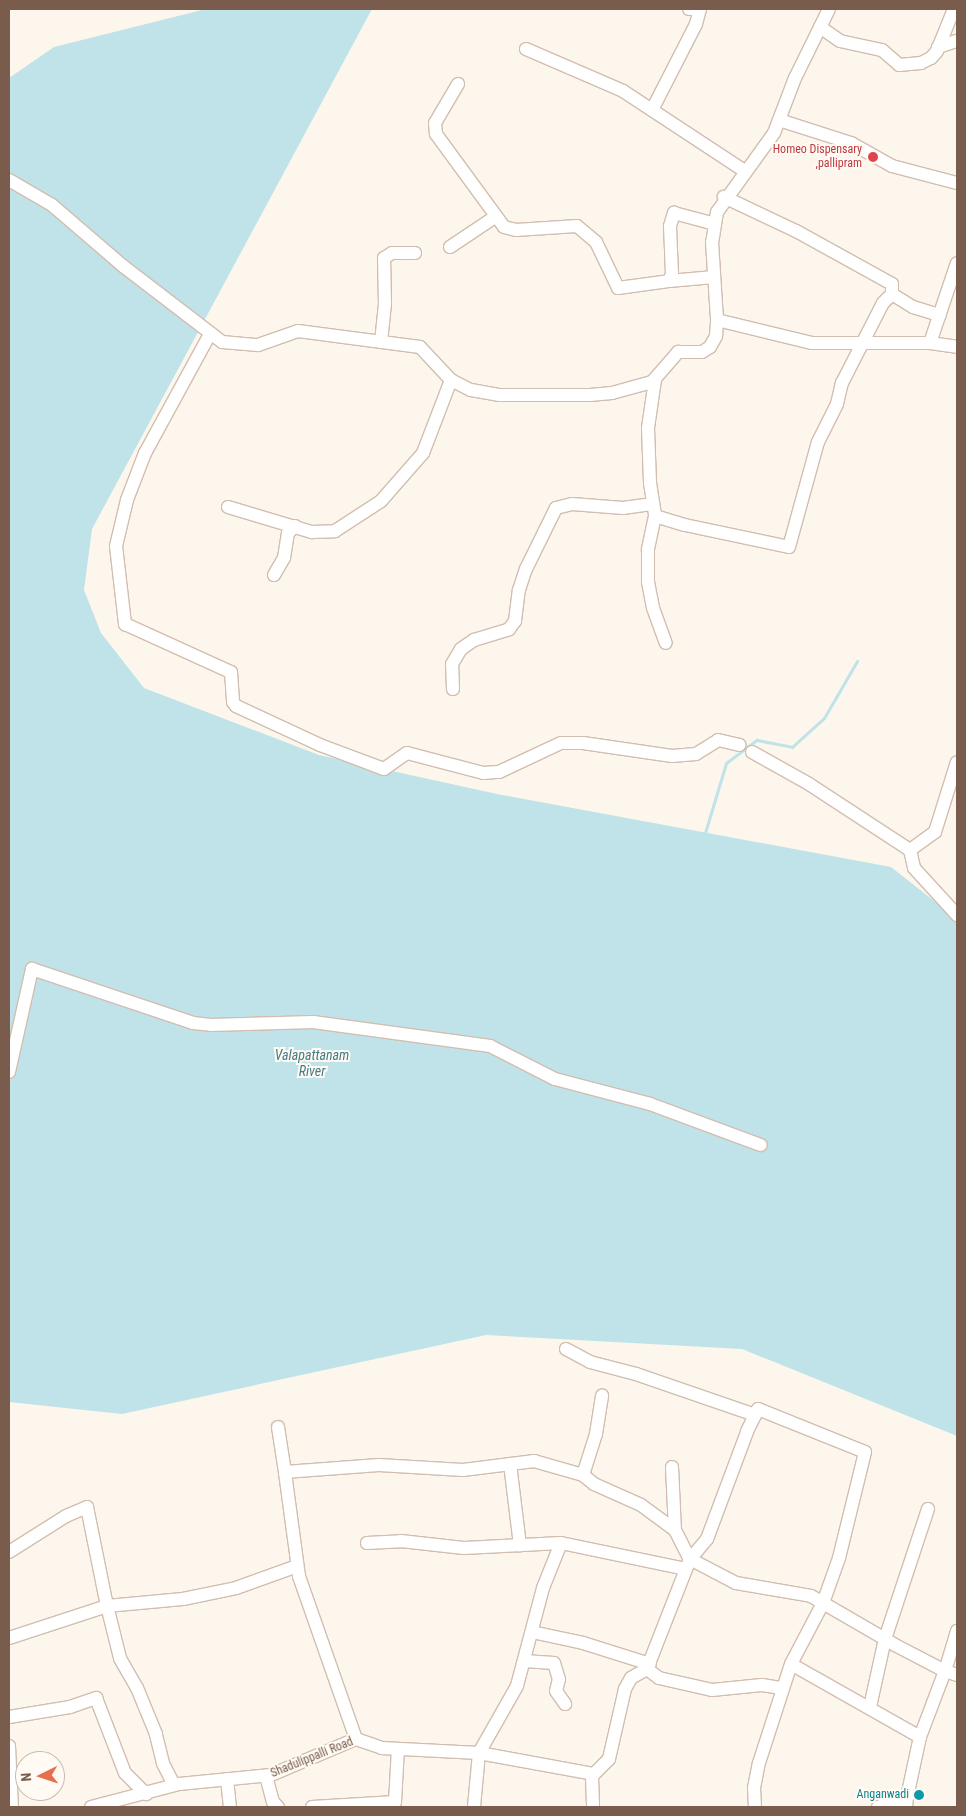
<!DOCTYPE html>
<html>
<head>
<meta charset="utf-8">
<style>
	body { margin:0 }
	#map { position:relative; width:966px; height:1816px; overflow:hidden; background:#fdf6ec; font-family:"Roboto Condensed",sans-serif }
	div>[style] { position:absolute }
	.water>* { inset:0; background:#bfe3e8 }
	.stream>* { height:3px; margin:-1.5px; padding:0 1.5px; transform-origin:1.5px; border-radius:1.5px; background:#bfe3e8 }
	.roads { filter:drop-shadow(1px 0 #d1beb0) drop-shadow(-1px 0 #d1beb0) drop-shadow(0 1px #d1beb0) drop-shadow(0 -1px #d1beb0) }
	.minor>* { height:12px; margin:-6px; padding:0 6px; transform-origin:6px; border-radius:6px; background:#fff }
	.dots>* { width:14px; height:14px; translate:-50% -50%; box-sizing:border-box; border:2px solid #fffaf3; border-radius:50% }
	span { translate:-50% -50%; white-space:nowrap; text-align:center; line-height:1.15; -webkit-text-stroke:4px #fffaf3; paint-order:stroke }
	.health-label { font-size:12px; color:#be3a42 }
	.right { translate:-100% -50%; text-align:right }
	.street-label { font-size:12px; color:#7a5c4d }
	.culture-label { font-size:12px; color:#0d838f }
	.water-label { font-size:14px; color:#437c86; font-style:italic }
	.frame { position:absolute; inset:0; border:10px solid #7a5c4d; pointer-events:none }
	.north { position:absolute; left:15px; top:1751px; width:50px; height:50px; box-sizing:border-box; background:#fffaf3; border:1px solid #cabbb1; border-radius:50%; rotate:266deg; font-size:14px; font-weight:700; line-height:20px; text-align:center; color:#7a5c4d }
	.north::after { content:''; display:block; margin:auto; width:18px; height:22px; background:#e76f51; clip-path:polygon(50% 0,100% 100%,50% 72%,0 100%) }
</style>
</head>
<body>
<div id="map">
	<div class="water">
		<div style="clip-path:polygon(206px 9px,372px 9px,92px 529px,84px 590px,101px 633px,144px 688px,319px 755px,497px 794px,891px 867px,947px 911px,957px 924px,957px 1436px,742px 1349px,486px 1335px,122px 1414px,9px 1402px,9px 78px,54px 47px)"></div>
	</div>
	<div class="stream">
		<div style="left:704px;top:836px;width:76px;rotate:-73.2deg"></div>
		<div style="left:726px;top:763px;width:39px;rotate:-37deg"></div>
		<div style="left:757px;top:740px;width:36px;rotate:11deg"></div>
		<div style="left:792px;top:747px;width:43px;rotate:-42.2deg"></div>
		<div style="left:824px;top:718px;width:66px;rotate:-59.9deg"></div>
	</div>
	<div class="roads">
		<div class="minor">
			<div style="left:829px;top:9px;width:77px;rotate:116.2deg"></div>
			<div style="left:795px;top:78px;width:59px;rotate:110.9deg"></div>
			<div style="left:774px;top:133px;width:97px;rotate:125.8deg"></div>
			<div style="left:717px;top:212px;width:30px;rotate:99deg"></div>
			<div style="left:712px;top:242px;width:78px;rotate:86.3deg"></div>
			<div style="left:717px;top:320px;width:98px;rotate:13.6deg"></div>
			<div style="left:812px;top:343px;width:118px"></div>
			<div style="left:930px;top:343px;width:27px;rotate:8deg"></div>
			<div style="left:820px;top:27px;width:24px;rotate:35deg"></div>
			<div style="left:840px;top:41px;width:43px;rotate:12.1deg"></div>
			<div style="left:882px;top:50px;width:23px;rotate:41deg"></div>
			<div style="left:899px;top:65px;width:22px;rotate:-5deg"></div>
			<div style="left:921px;top:63px;width:11px;rotate:-27deg"></div>
			<div style="left:931px;top:58px;width:9px;rotate:-49deg"></div>
			<div style="left:937px;top:51px;width:45px;rotate:-68deg"></div>
			<div style="left:938px;top:47px;width:20px;rotate:-18deg"></div>
			<div style="left:526px;top:49px;width:106px;rotate:23.4deg"></div>
			<div style="left:623px;top:91px;width:146px;rotate:33.3deg"></div>
			<div style="left:458px;top:84px;width:45px;rotate:120.5deg"></div>
			<div style="left:435px;top:123px;width:11px;rotate:85deg"></div>
			<div style="left:436px;top:134px;width:115px;rotate:53.8deg"></div>
			<div style="left:504px;top:227px;width:12px;rotate:14deg"></div>
			<div style="left:516px;top:230px;width:61px;rotate:-3.8deg"></div>
			<div style="left:577px;top:226px;width:25px;rotate:40deg"></div>
			<div style="left:596px;top:242px;width:51px;rotate:64.4deg"></div>
			<div style="left:618px;top:288px;width:51px;rotate:-7.8deg"></div>
			<div style="left:669px;top:281px;width:8px;rotate:-67deg"></div>
			<div style="left:672px;top:274px;width:48px;rotate:-92.4deg"></div>
			<div style="left:670px;top:226px;width:14px;rotate:-73deg"></div>
			<div style="left:674px;top:213px;width:42px;rotate:15deg"></div>
			<div style="left:652px;top:110px;width:97px;rotate:-62.9deg"></div>
			<div style="left:696px;top:24px;width:16px;rotate:-75deg"></div>
			<div style="left:700px;top:9px;width:11px;rotate:180deg"></div>
			<div style="left:779px;top:120px;width:76px;rotate:17.7deg"></div>
			<div style="left:851px;top:143px;width:47px;rotate:29.3deg"></div>
			<div style="left:892px;top:166px;width:67px;rotate:14.7deg"></div>
			<div style="left:9px;top:180px;width:50px;rotate:30.2deg"></div>
			<div style="left:52px;top:205px;width:94px;rotate:40.7deg"></div>
			<div style="left:123px;top:266px;width:125px;rotate:37.5deg"></div>
			<div style="left:222px;top:342px;width:36px;rotate:5deg"></div>
			<div style="left:258px;top:345px;width:42px;rotate:-19.3deg"></div>
			<div style="left:298px;top:331px;width:123px;rotate:7.5deg"></div>
			<div style="left:420px;top:347px;width:45px;rotate:46.8deg"></div>
			<div style="left:451px;top:380px;width:22px;rotate:27deg"></div>
			<div style="left:471px;top:390px;width:28px;rotate:10deg"></div>
			<div style="left:499px;top:395px;width:91px"></div>
			<div style="left:590px;top:395px;width:22px;rotate:-5deg"></div>
			<div style="left:612px;top:393px;width:41px;rotate:-15.4deg"></div>
			<div style="left:652px;top:382px;width:40px;rotate:-49deg"></div>
			<div style="left:678px;top:352px;width:24px"></div>
			<div style="left:702px;top:352px;width:9px;rotate:-32deg"></div>
			<div style="left:710px;top:347px;width:13px;rotate:-61deg"></div>
			<div style="left:716px;top:336px;width:16px;rotate:-86deg"></div>
			<div style="left:450px;top:247px;width:54px;rotate:-33.7deg"></div>
			<div style="left:669px;top:281px;width:45px;rotate:-5.1deg"></div>
			<div style="left:892px;top:294px;width:25px;rotate:32deg"></div>
			<div style="left:913px;top:307px;width:28px;rotate:17deg"></div>
			<div style="left:210px;top:334px;width:136px;rotate:118.6deg"></div>
			<div style="left:145px;top:453px;width:50px;rotate:111deg"></div>
			<div style="left:127px;top:500px;width:47px;rotate:103.4deg"></div>
			<div style="left:116px;top:546px;width:79px;rotate:83.4deg"></div>
			<div style="left:125px;top:624px;width:116px;rotate:24.4deg"></div>
			<div style="left:231px;top:672px;width:30px;rotate:86deg"></div>
			<div style="left:233px;top:702px;width:5px;rotate:53deg"></div>
			<div style="left:236px;top:706px;width:93px;rotate:24.9deg"></div>
			<div style="left:320px;top:745px;width:68px;rotate:20.6deg"></div>
			<div style="left:384px;top:769px;width:28px;rotate:-35deg"></div>
			<div style="left:407px;top:753px;width:79px;rotate:14.7deg"></div>
			<div style="left:483px;top:773px;width:16px;rotate:-4deg"></div>
			<div style="left:499px;top:772px;width:68px;rotate:-25.1deg"></div>
			<div style="left:561px;top:743px;width:22px"></div>
			<div style="left:583px;top:743px;width:90px;rotate:8.3deg"></div>
			<div style="left:672px;top:756px;width:24px;rotate:-5deg"></div>
			<div style="left:696px;top:754px;width:26px;rotate:-32deg"></div>
			<div style="left:718px;top:740px;width:22px;rotate:13deg"></div>
			<div style="left:381px;top:342px;width:38px;rotate:-84deg"></div>
			<div style="left:385px;top:304px;width:46px;rotate:-91.2deg"></div>
			<div style="left:384px;top:258px;width:9px;rotate:-32deg"></div>
			<div style="left:392px;top:253px;width:23px"></div>
			<div style="left:930px;top:343px;width:84px;rotate:-71.4deg"></div>
			<div style="left:655px;top:380px;width:49px;rotate:98.3deg"></div>
			<div style="left:648px;top:428px;width:55px;rotate:87.9deg"></div>
			<div style="left:650px;top:483px;width:33px;rotate:81deg"></div>
			<div style="left:655px;top:516px;width:31px;rotate:17deg"></div>
			<div style="left:685px;top:525px;width:106px;rotate:11.9deg"></div>
			<div style="left:789px;top:547px;width:109px;rotate:-74.6deg"></div>
			<div style="left:818px;top:442px;width:42px;rotate:-63.4deg"></div>
			<div style="left:837px;top:404px;width:22px;rotate:-77deg"></div>
			<div style="left:842px;top:383px;width:90px;rotate:-62.9deg"></div>
			<div style="left:883px;top:303px;width:13px;rotate:-45deg"></div>
			<div style="left:892px;top:294px;width:10px;rotate:-90deg"></div>
			<div style="left:892px;top:284px;width:110px;rotate:-151.1deg"></div>
			<div style="left:796px;top:231px;width:80px;rotate:-154.7deg"></div>
			<div style="left:228px;top:507px;width:88px;rotate:16.6deg"></div>
			<div style="left:312px;top:532px;width:23px;rotate:-2deg"></div>
			<div style="left:335px;top:531px;width:55px;rotate:-33.1deg"></div>
			<div style="left:381px;top:501px;width:64px;rotate:-48.8deg"></div>
			<div style="left:423px;top:453px;width:78px;rotate:-69deg"></div>
			<div style="left:655px;top:516px;width:35px;rotate:102deg"></div>
			<div style="left:648px;top:550px;width:32px;rotate:90deg"></div>
			<div style="left:648px;top:582px;width:26px;rotate:79deg"></div>
			<div style="left:653px;top:608px;width:37px;rotate:70deg"></div>
			<div style="left:274px;top:575px;width:20px;rotate:-60deg"></div>
			<div style="left:284px;top:558px;width:25px;rotate:-81deg"></div>
			<div style="left:288px;top:533px;width:10px;rotate:-45deg"></div>
			<div style="left:453px;top:689px;width:25px;rotate:-92deg"></div>
			<div style="left:452px;top:664px;width:17px;rotate:-59deg"></div>
			<div style="left:461px;top:649px;width:16px;rotate:-35deg"></div>
			<div style="left:474px;top:640px;width:37px;rotate:-17deg"></div>
			<div style="left:509px;top:629px;width:10px;rotate:-53deg"></div>
			<div style="left:515px;top:621px;width:31px;rotate:-83deg"></div>
			<div style="left:519px;top:590px;width:22px;rotate:-72deg"></div>
			<div style="left:526px;top:569px;width:68px;rotate:-63.8deg"></div>
			<div style="left:556px;top:508px;width:16px;rotate:-14deg"></div>
			<div style="left:572px;top:504px;width:51px;rotate:4.5deg"></div>
			<div style="left:623px;top:508px;width:30px;rotate:-8deg"></div>
			<div style="left:752px;top:752px;width:65px;rotate:29.3deg"></div>
			<div style="left:809px;top:784px;width:121px;rotate:33.2deg"></div>
			<div style="left:910px;top:850px;width:18px;rotate:77deg"></div>
			<div style="left:914px;top:868px;width:64px;rotate:47.5deg"></div>
			<div style="left:910px;top:850px;width:31px;rotate:-36deg"></div>
			<div style="left:935px;top:832px;width:73px;rotate:-72.6deg"></div>
			<div style="left:9px;top:1072px;width:106px;rotate:-77.4deg"></div>
			<div style="left:32px;top:969px;width:170px;rotate:18.5deg"></div>
			<div style="left:193px;top:1023px;width:18px;rotate:6deg"></div>
			<div style="left:211px;top:1025px;width:102px;rotate:-1.7deg"></div>
			<div style="left:313px;top:1022px;width:179px;rotate:7.7deg"></div>
			<div style="left:490px;top:1046px;width:73px;rotate:26.9deg"></div>
			<div style="left:555px;top:1079px;width:98px;rotate:14.7deg"></div>
			<div style="left:650px;top:1104px;width:118px;rotate:20.3deg"></div>
			<div style="left:566px;top:1349px;width:27px;rotate:28deg"></div>
			<div style="left:590px;top:1362px;width:48px;rotate:14.6deg"></div>
			<div style="left:636px;top:1374px;width:126px;rotate:19deg"></div>
			<div style="left:278px;top:1427px;width:46px;rotate:81.2deg"></div>
			<div style="left:510px;top:1464px;width:82px;rotate:83deg"></div>
			<div style="left:672px;top:1467px;width:63px;rotate:87.3deg"></div>
			<div style="left:583px;top:1475px;width:43px;rotate:-72.4deg"></div>
			<div style="left:596px;top:1434px;width:39px;rotate:-81deg"></div>
			<div style="left:367px;top:1543px;width:34px;rotate:-3deg"></div>
			<div style="left:401px;top:1541px;width:63px;rotate:6.3deg"></div>
			<div style="left:464px;top:1548px;width:97px;rotate:-3deg"></div>
			<div style="left:561px;top:1543px;width:127px;rotate:11.8deg"></div>
			<div style="left:561px;top:1543px;width:48px;rotate:111.8deg"></div>
			<div style="left:543px;top:1588px;width:101px;rotate:104.9deg"></div>
			<div style="left:517px;top:1686px;width:77px;rotate:119.6deg"></div>
			<div style="left:479px;top:1753px;width:116px;rotate:10.4deg"></div>
			<div style="left:9px;top:1552px;width:67px;rotate:-32.3deg"></div>
			<div style="left:66px;top:1516px;width:23px;rotate:-23deg"></div>
			<div style="left:87px;top:1507px;width:101px;rotate:78.6deg"></div>
			<div style="left:107px;top:1606px;width:103px;rotate:161.9deg"></div>
			<div style="left:532px;top:1632px;width:52px;rotate:12.2deg"></div>
			<div style="left:583px;top:1643px;width:70px;rotate:17.4deg"></div>
			<div style="left:524px;top:1661px;width:30px;rotate:4deg"></div>
			<div style="left:554px;top:1663px;width:17px;rotate:73deg"></div>
			<div style="left:559px;top:1679px;width:12px;rotate:104deg"></div>
			<div style="left:556px;top:1691px;width:16px;rotate:55deg"></div>
			<div style="left:647px;top:1669px;width:15px;rotate:37deg"></div>
			<div style="left:659px;top:1678px;width:54px;rotate:12.8deg"></div>
			<div style="left:712px;top:1690px;width:50px;rotate:-5.7deg"></div>
			<div style="left:762px;top:1685px;width:20px;rotate:9deg"></div>
			<div style="left:870px;top:1707px;width:70px;rotate:-77.6deg"></div>
			<div style="left:885px;top:1639px;width:137px;rotate:-71.7deg"></div>
			<div style="left:9px;top:1717px;width:62px;rotate:-9.3deg"></div>
			<div style="left:70px;top:1707px;width:28px;rotate:-19deg"></div>
			<div style="left:96px;top:1698px;width:80px;rotate:68.9deg"></div>
			<div style="left:125px;top:1773px;width:30px;rotate:45deg"></div>
			<div style="left:920px;top:1737px;width:148px;rotate:-150.5deg"></div>
			<div style="left:791px;top:1664px;width:69px;rotate:-62.3deg"></div>
			<div style="left:823px;top:1603px;width:48px;rotate:-70.4deg"></div>
			<div style="left:839px;top:1558px;width:109px;rotate:-76.2deg"></div>
			<div style="left:865px;top:1452px;width:115px;rotate:-158.1deg"></div>
			<div style="left:758px;top:1409px;width:25px;rotate:116deg"></div>
			<div style="left:747px;top:1432px;width:114px;rotate:110.5deg"></div>
			<div style="left:707px;top:1539px;width:26px;rotate:130deg"></div>
			<div style="left:690px;top:1559px;width:52px;rotate:27.6deg"></div>
			<div style="left:736px;top:1583px;width:76px;rotate:9.8deg"></div>
			<div style="left:811px;top:1596px;width:14px;rotate:30deg"></div>
			<div style="left:823px;top:1603px;width:72px;rotate:30.1deg"></div>
			<div style="left:885px;top:1639px;width:12px;rotate:31deg"></div>
			<div style="left:895px;top:1645px;width:56px;rotate:27.5deg"></div>
			<div style="left:945px;top:1671px;width:42px;rotate:-73.3deg"></div>
			<div style="left:356px;top:1739px;width:173px;rotate:-109.3deg"></div>
			<div style="left:299px;top:1576px;width:105px;rotate:-97.7deg"></div>
			<div style="left:285px;top:1472px;width:94px;rotate:-4.3deg"></div>
			<div style="left:379px;top:1465px;width:84px;rotate:3.4deg"></div>
			<div style="left:463px;top:1470px;width:72px;rotate:-7.2deg"></div>
			<div style="left:534px;top:1461px;width:51px;rotate:15.9deg"></div>
			<div style="left:583px;top:1475px;width:14px;rotate:39deg"></div>
			<div style="left:594px;top:1484px;width:51px;rotate:24.1deg"></div>
			<div style="left:641px;top:1505px;width:42px;rotate:36.3deg"></div>
			<div style="left:675px;top:1530px;width:33px;rotate:63deg"></div>
			<div style="left:690px;top:1559px;width:118px;rotate:111.4deg"></div>
			<div style="left:647px;top:1669px;width:18px;rotate:151deg"></div>
			<div style="left:631px;top:1678px;width:13px;rotate:119deg"></div>
			<div style="left:625px;top:1689px;width:72px;rotate:102.9deg"></div>
			<div style="left:609px;top:1759px;width:24px;rotate:135deg"></div>
			<div style="left:592px;top:1776px;width:31px;rotate:88deg"></div>
			<div style="left:9px;top:1746px;width:61px;rotate:87.2deg"></div>
			<div style="left:266px;top:1776px;width:27px;rotate:75deg"></div>
			<div style="left:273px;top:1802px;width:7px;rotate:45deg"></div>
			<div style="left:227px;top:1779px;width:28px;rotate:84deg"></div>
			<div style="left:174px;top:1785px;width:25px;rotate:-117deg"></div>
			<div style="left:163px;top:1763px;width:30px;rotate:-104deg"></div>
			<div style="left:156px;top:1734px;width:50px;rotate:-112.4deg"></div>
			<div style="left:137px;top:1688px;width:34px;rotate:-120deg"></div>
			<div style="left:120px;top:1658px;width:54px;rotate:-104deg"></div>
			<div style="left:107px;top:1606px;width:76px;rotate:-5.3deg"></div>
			<div style="left:183px;top:1599px;width:54px;rotate:-11.7deg"></div>
			<div style="left:236px;top:1588px;width:65px;rotate:-19.8deg"></div>
			<div style="left:907px;top:1797px;width:61px;rotate:-77.8deg"></div>
			<div style="left:920px;top:1737px;width:71px;rotate:-69.3deg"></div>
			<div style="left:945px;top:1671px;width:13px;rotate:18deg"></div>
			<div style="left:91px;top:1807px;width:91px;rotate:-14.6deg"></div>
			<div style="left:179px;top:1784px;width:92px;rotate:-5.6deg"></div>
			<div style="left:271px;top:1775px;width:92px;rotate:-23deg"></div>
			<div style="left:356px;top:1739px;width:28px;rotate:19deg"></div>
			<div style="left:382px;top:1748px;width:97px;rotate:3deg"></div>
			<div style="left:479px;top:1753px;width:54px;rotate:95.3deg"></div>
			<div style="left:312px;top:1807px;width:83px;rotate:-3.4deg"></div>
			<div style="left:395px;top:1802px;width:53px;rotate:-86.8deg"></div>
			<div style="left:755px;top:1807px;width:19px;rotate:-93deg"></div>
			<div style="left:754px;top:1788px;width:25px;rotate:-79deg"></div>
			<div style="left:759px;top:1763px;width:104px;rotate:-72.1deg"></div>
			<div style="left:878px;top:1807px;width:31px;rotate:-19deg"></div>
			<div style="left:907px;top:1797px;width:10px;rotate:96deg"></div>
		</div>
	</div>
	<div class="dots">
		<div style="left:873px;top:157px;background:#e0444e"></div>
		<div style="left:919px;top:1795px;background:#0f9aa8"></div>
	</div>
	<div class="health-label">
		<span class="right" style="left:862px;top:157px">Homeo Dispensary<br>,pallipram</span>
	</div>
	<div class="street-label">
		<span style="left:312px;top:1758px;rotate:-22deg">Shadulippalli Road</span>
	</div>
	<div class="culture-label">
		<span class="right" style="left:909px;top:1795px">Anganwadi</span>
	</div>
	<div class="water-label">
		<span style="left:312px;top:1063px">Valapattanam<br>River</span>
	</div>
	<div class="frame"></div>
	<div class="north">N</div>
</div>
</body>
</html>
